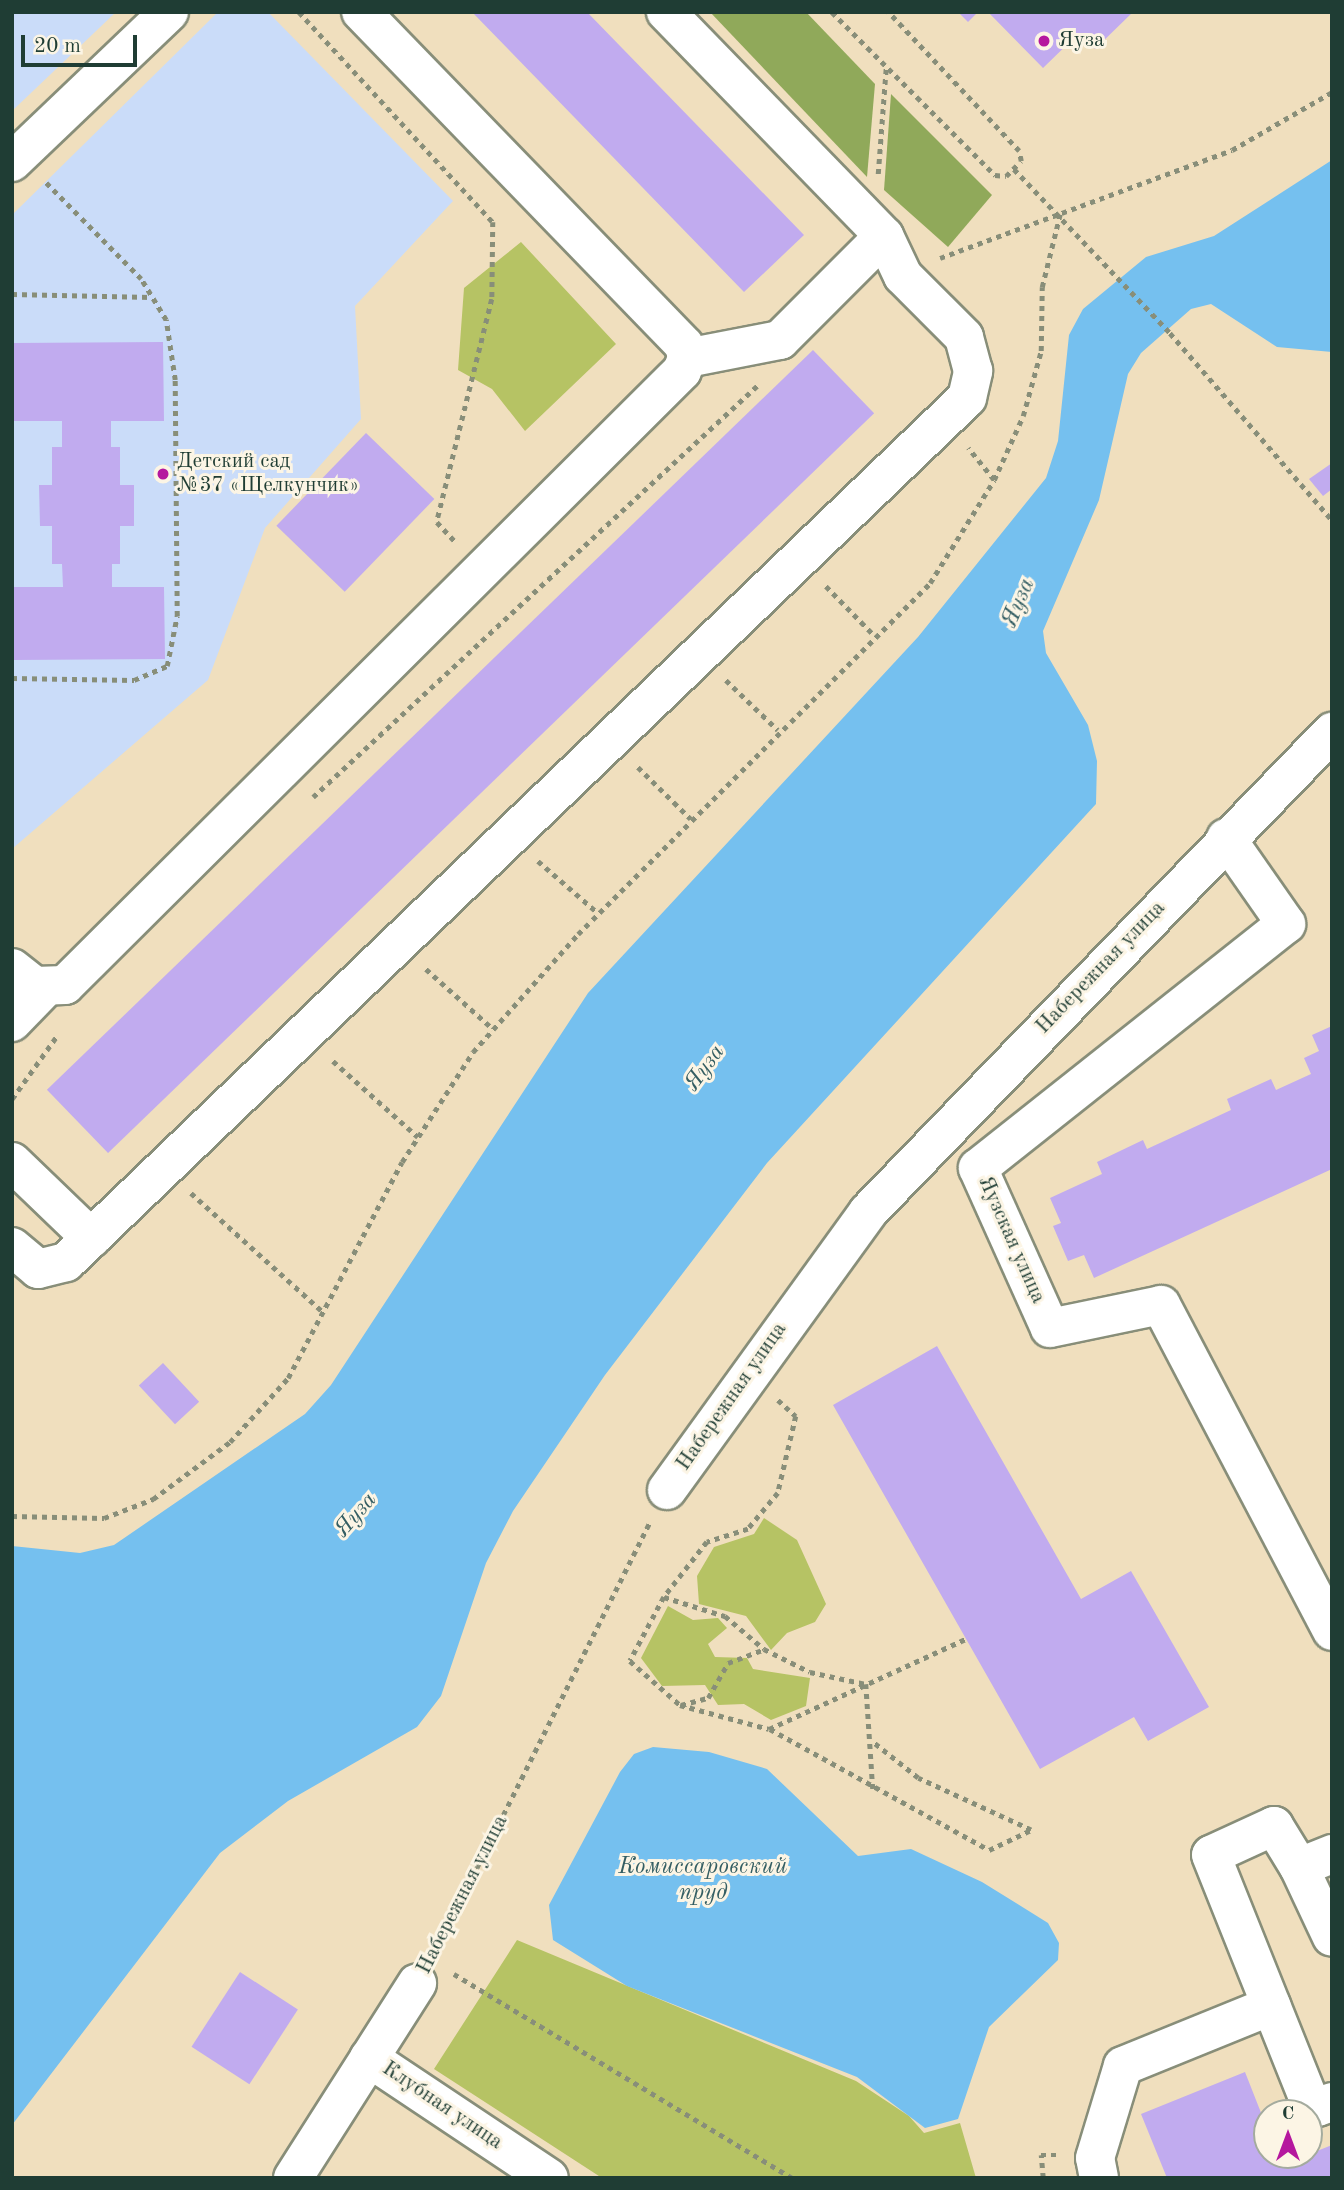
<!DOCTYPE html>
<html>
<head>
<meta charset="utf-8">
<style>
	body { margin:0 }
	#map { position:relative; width:1344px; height:2190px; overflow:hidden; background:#f0dfbe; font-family:"Old Standard TT",serif }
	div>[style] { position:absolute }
	.built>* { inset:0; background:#cadcf9 }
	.green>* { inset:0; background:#b6c364 }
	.forest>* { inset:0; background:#90a95a }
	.water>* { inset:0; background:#75c0ef }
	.building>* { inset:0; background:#c1abef; transform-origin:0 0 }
	.path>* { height:4.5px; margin-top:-2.25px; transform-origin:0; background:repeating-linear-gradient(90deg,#888e79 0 5px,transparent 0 10px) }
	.roads { filter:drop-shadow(2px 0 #888e79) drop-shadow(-2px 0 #888e79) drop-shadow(0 2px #888e79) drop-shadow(0 -2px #888e79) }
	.minor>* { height:38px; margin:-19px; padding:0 19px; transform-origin:19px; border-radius:19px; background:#fff }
	.dots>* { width:19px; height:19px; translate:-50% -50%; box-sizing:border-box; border:4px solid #fcf5e5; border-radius:50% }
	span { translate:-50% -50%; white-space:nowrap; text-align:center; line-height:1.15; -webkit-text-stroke:6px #fcf5e5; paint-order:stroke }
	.poi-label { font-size:21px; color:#1f3d34 }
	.left { translate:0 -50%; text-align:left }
	.street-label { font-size:21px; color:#1f3d34 }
	.water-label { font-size:23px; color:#345e63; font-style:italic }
	.frame { position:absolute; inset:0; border:14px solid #1f3d34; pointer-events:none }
	.north { position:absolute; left:1253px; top:2099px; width:70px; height:70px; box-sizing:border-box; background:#fcf5e5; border:2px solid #a4ab9e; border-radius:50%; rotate:0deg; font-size:19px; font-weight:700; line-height:28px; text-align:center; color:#1f3d34 }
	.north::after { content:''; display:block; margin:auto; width:24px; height:32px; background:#b5179e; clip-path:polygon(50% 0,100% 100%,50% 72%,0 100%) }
	.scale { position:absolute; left:21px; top:35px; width:116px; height:32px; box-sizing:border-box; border:4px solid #1f3d34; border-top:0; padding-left:9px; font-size:21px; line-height:24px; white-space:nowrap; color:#1f3d34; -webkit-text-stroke:5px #fcf5e5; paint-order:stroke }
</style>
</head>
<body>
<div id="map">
	<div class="built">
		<div style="clip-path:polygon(12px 12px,116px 12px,12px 111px)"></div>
		<div style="clip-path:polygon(218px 12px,268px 12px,453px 201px,355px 306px,361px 419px,265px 528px,208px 680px,12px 849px,12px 215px)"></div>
	</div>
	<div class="green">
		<div style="clip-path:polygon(521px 242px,616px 344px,525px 431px,492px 389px,458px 370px,464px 288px)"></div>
		<div style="clip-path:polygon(764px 1518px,797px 1540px,826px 1604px,815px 1622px,787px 1633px,771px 1650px,746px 1616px,699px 1604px,697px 1576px,714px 1547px,754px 1534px)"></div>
		<div style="clip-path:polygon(668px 1606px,693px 1620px,718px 1618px,727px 1628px,708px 1644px,715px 1657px,747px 1658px,753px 1669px,810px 1678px,806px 1706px,771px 1720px,744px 1704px,718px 1705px,705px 1685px,662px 1686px,641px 1658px)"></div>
		<div style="clip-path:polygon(517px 1940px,856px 2081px,909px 2116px,924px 2133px,960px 2123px,976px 2178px,602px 2178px,434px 2069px)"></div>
	</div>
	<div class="forest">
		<div style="clip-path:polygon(710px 12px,806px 12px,875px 84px,867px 177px)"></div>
		<div style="clip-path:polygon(891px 94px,992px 195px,948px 247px,884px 190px)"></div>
	</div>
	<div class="water">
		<div style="clip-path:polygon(1332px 160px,1332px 352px,1277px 347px,1211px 304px,1191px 309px,1141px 353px,1128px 374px,1099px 500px,1043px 631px,1046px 653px,1088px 725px,1097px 761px,1096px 804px,767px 1163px,605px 1375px,513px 1511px,486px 1563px,441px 1696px,417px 1727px,288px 1801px,220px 1853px,12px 2125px,12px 1546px,80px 1553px,114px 1545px,305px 1414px,331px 1385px,588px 993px,918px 637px,1046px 478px,1058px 441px,1069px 335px,1083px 309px,1146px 257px,1214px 236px)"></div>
		<div style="clip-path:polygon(653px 1747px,709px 1752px,767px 1769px,858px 1856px,911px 1849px,982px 1882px,1048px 1923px,1059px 1943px,1058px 1960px,989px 2027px,958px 2119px,925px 2128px,857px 2077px,627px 1986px,553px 1940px,549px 1905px,620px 1772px,634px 1754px)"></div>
	</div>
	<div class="building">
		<div style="clip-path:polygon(472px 12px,587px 12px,804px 235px,744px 292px)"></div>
		<div style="clip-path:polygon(958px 12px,978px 12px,968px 22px)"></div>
		<div style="clip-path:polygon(988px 12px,1133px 12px,1095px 49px,1079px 33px,1043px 68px)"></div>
		<div style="clip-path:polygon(163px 342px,164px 421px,111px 421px,111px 447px,120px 447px,120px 485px,134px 485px,134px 526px,120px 526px,120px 564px,112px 564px,112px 587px,164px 587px,165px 659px,12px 660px,12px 587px,63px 587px,62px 564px,52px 564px,52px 526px,40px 526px,39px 485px,52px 485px,52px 447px,62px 447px,62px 421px,12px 421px,12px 343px)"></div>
		<div style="left:813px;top:350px;width:88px;height:1065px;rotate:46deg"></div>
		<div style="left:366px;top:433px;width:95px;height:129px;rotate:44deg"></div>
		<div style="clip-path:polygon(1332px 463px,1332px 489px,1323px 496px,1309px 479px)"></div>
		<div style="clip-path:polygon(1332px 1026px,1332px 1169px,1094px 1278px,1084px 1255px,1068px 1261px,1053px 1226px,1061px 1223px,1050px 1198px,1102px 1174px,1097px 1162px,1143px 1140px,1147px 1149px,1231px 1110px,1227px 1099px,1271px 1079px,1276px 1090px,1311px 1074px,1304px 1058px,1319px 1051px,1312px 1035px)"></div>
		<div style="clip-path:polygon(937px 1346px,1081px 1599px,1131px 1571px,1209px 1707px,1148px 1741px,1134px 1717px,1040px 1769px,833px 1405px)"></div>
		<div style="left:163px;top:1363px;width:53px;height:33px;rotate:47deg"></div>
		<div style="left:240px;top:1972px;width:69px;height:89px;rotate:33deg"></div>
		<div style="clip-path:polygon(1245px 2072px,1267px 2128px,1267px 2155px,1278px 2155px,1282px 2165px,1332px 2145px,1332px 2178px,1167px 2178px,1141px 2114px)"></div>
	</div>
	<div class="path">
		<div style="left:299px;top:12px;width:286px;rotate:47.3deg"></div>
		<div style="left:493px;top:222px;width:77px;rotate:90.7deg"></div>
		<div style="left:492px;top:299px;width:230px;rotate:103.9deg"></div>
		<div style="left:437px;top:522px;width:26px;rotate:47deg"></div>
		<div style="left:832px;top:12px;width:231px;rotate:45deg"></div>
		<div style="left:995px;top:175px;width:11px;rotate:5deg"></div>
		<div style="left:1006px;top:176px;width:21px;rotate:-45deg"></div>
		<div style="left:1021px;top:161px;width:10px;rotate:-101deg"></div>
		<div style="left:1019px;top:151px;width:191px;rotate:-133.3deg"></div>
		<div style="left:1014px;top:169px;width:226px;rotate:46.4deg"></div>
		<div style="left:1170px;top:333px;width:247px;rotate:49.1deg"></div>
		<div style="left:878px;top:174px;width:107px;rotate:-85.7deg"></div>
		<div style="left:940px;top:258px;width:311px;rotate:-20.3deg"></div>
		<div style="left:1232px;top:150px;width:116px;rotate:-30.1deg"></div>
		<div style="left:12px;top:294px;width:139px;rotate:1.2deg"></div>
		<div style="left:994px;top:480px;width:70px;rotate:-65.6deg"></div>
		<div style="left:1023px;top:416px;width:67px;rotate:-74.5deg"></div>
		<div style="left:1041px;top:351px;width:64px;rotate:-89.1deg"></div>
		<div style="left:1042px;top:287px;width:75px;rotate:-76.1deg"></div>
		<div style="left:826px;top:586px;width:70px;rotate:45.6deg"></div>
		<div style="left:12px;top:678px;width:122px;rotate:0.9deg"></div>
		<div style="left:134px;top:680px;width:36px;rotate:-23deg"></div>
		<div style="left:167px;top:666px;width:51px;rotate:-78.7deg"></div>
		<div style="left:177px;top:616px;width:236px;rotate:-90.5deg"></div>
		<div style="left:175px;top:380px;width:61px;rotate:-98.5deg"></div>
		<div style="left:166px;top:320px;width:48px;rotate:-121.4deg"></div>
		<div style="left:141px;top:279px;width:135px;rotate:-134.7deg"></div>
		<div style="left:726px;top:680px;width:72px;rotate:43.9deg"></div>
		<div style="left:638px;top:767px;width:74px;rotate:44.5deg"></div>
		<div style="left:313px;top:797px;width:608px;rotate:-42.8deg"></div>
		<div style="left:538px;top:861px;width:79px;rotate:40.9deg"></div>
		<div style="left:426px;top:969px;width:90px;rotate:41.8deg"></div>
		<div style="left:333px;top:1061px;width:114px;rotate:41.8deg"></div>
		<div style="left:12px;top:1099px;width:76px;rotate:-54.6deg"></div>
		<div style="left:191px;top:1193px;width:178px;rotate:42deg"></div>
		<div style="left:778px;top:1400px;width:24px;rotate:42deg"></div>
		<div style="left:796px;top:1416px;width:79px;rotate:103.2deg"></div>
		<div style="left:778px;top:1493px;width:47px;rotate:129.8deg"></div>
		<div style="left:748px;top:1529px;width:43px;rotate:162.4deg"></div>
		<div style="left:707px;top:1542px;width:70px;rotate:128deg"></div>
		<div style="left:664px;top:1597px;width:72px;rotate:118deg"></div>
		<div style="left:630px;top:1661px;width:67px;rotate:41.3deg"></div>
		<div style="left:680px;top:1705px;width:92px;rotate:15.1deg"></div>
		<div style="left:769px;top:1729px;width:217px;rotate:-24.6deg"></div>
		<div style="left:12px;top:1516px;width:92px;rotate:1.2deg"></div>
		<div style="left:104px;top:1518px;width:53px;rotate:-21.2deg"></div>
		<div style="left:153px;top:1499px;width:96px;rotate:-36.5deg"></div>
		<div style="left:230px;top:1442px;width:86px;rotate:-47.8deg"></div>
		<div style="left:288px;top:1378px;width:244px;rotate:-62.2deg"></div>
		<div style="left:402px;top:1162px;width:131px;rotate:-57.2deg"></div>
		<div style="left:473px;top:1052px;width:158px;rotate:-48.3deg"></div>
		<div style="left:578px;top:934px;width:497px;rotate:-44.9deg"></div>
		<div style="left:930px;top:583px;width:121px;rotate:-58.1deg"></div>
		<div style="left:994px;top:480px;width:41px;rotate:-129.1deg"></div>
		<div style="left:664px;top:1597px;width:64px;rotate:17.3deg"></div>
		<div style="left:725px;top:1616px;width:51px;rotate:40.2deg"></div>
		<div style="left:764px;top:1649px;width:51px;rotate:26.6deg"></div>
		<div style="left:810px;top:1672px;width:57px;rotate:12.1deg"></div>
		<div style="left:866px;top:1684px;width:105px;rotate:86.2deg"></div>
		<div style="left:681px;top:1705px;width:28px;rotate:-15deg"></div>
		<div style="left:708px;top:1698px;width:40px;rotate:-60.3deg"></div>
		<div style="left:728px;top:1663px;width:39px;rotate:-21deg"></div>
		<div style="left:770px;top:1729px;width:250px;rotate:28.9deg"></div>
		<div style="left:989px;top:1850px;width:47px;rotate:-25.5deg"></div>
		<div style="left:1031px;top:1830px;width:124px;rotate:-155.3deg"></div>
		<div style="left:918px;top:1778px;width:56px;rotate:-141.5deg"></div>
		<div style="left:436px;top:1949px;width:478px;rotate:-63.4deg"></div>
		<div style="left:454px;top:1974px;width:395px;rotate:31.1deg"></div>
		<div style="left:1043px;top:2178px;width:23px;rotate:-95deg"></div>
		<div style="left:1041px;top:2155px;width:18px"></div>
	</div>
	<div class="roads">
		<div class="minor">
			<div style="left:12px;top:162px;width:217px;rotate:-43.7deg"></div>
			<div style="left:687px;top:358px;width:95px;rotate:-11deg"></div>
			<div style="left:780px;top:340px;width:147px;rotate:-45deg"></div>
			<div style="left:1226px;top:838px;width:105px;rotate:55.1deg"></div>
			<div style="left:1286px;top:924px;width:393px;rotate:141.6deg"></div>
			<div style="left:978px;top:1168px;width:175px;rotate:65.8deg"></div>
			<div style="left:1050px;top:1328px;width:113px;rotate:-11.7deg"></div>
			<div style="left:1161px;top:1305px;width:368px;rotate:62.3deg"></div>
			<div style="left:12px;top:968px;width:29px;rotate:38deg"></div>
			<div style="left:35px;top:986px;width:30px;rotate:-2deg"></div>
			<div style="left:65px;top:985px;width:870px;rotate:-44.86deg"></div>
			<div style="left:682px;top:371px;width:14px;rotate:-69deg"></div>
			<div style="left:687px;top:358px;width:13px;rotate:-103deg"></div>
			<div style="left:684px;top:345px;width:464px;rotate:-134.1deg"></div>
			<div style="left:12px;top:1022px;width:46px;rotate:-45.9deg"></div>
			<div style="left:12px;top:1162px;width:110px;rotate:43.9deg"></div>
			<div style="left:12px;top:1247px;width:34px;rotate:40deg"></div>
			<div style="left:38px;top:1269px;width:29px;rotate:-14deg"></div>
			<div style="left:66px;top:1262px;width:1248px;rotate:-43.8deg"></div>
			<div style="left:967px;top:398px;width:28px;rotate:-77deg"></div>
			<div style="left:973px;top:371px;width:35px;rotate:-105deg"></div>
			<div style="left:964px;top:337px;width:86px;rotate:-135deg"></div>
			<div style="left:903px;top:276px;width:44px;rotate:-115.4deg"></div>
			<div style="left:884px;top:236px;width:313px;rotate:-134.2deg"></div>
			<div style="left:667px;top:1490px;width:343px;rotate:-54.1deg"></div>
			<div style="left:868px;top:1212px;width:668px;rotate:-45.97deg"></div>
			<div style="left:1332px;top:1854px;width:35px;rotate:158deg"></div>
			<div style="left:1299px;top:1867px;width:77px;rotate:64.8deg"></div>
			<div style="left:1299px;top:1867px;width:48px;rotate:-121.4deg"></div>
			<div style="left:1274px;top:1826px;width:69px;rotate:155.3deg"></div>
			<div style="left:1211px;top:1855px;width:262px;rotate:68.2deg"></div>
			<div style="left:1308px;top:2098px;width:13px;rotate:45deg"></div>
			<div style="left:1317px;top:2107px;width:16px;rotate:-18deg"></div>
			<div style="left:369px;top:2058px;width:216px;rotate:33.7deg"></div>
			<div style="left:293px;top:2178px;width:231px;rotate:-57.5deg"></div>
			<div style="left:1099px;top:2178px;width:20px;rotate:-101deg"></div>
			<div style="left:1095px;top:2158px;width:96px;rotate:-73.1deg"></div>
			<div style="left:1123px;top:2066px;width:160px;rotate:-22.1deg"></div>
		</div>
	</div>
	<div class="dots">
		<div style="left:1044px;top:41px;background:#b5179e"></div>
		<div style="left:163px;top:474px;background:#b5179e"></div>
	</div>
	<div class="poi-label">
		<span class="left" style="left:1058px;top:41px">Яуза</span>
		<span class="left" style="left:177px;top:474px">Детский сад<br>№37 «Щелкунчик»</span>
	</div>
	<div class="street-label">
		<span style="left:1101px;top:968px;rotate:-46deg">Набережная улица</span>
		<span style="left:1011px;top:1240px;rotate:66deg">Яузская улица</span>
		<span style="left:732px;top:1397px;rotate:-55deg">Набережная улица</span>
		<span style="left:463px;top:1895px;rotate:-63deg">Набережная улица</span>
		<span style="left:442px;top:2106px;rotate:34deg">Клубная улица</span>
	</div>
	<div class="water-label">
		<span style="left:1019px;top:603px;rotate:-67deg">Яуза</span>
		<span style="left:705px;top:1068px;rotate:-54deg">Яуза</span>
		<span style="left:356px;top:1515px;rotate:-49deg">Яуза</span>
		<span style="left:703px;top:1880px">Комиссаровский<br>пруд</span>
	</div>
	<div class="frame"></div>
	<div class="north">С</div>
	<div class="scale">20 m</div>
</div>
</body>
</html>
